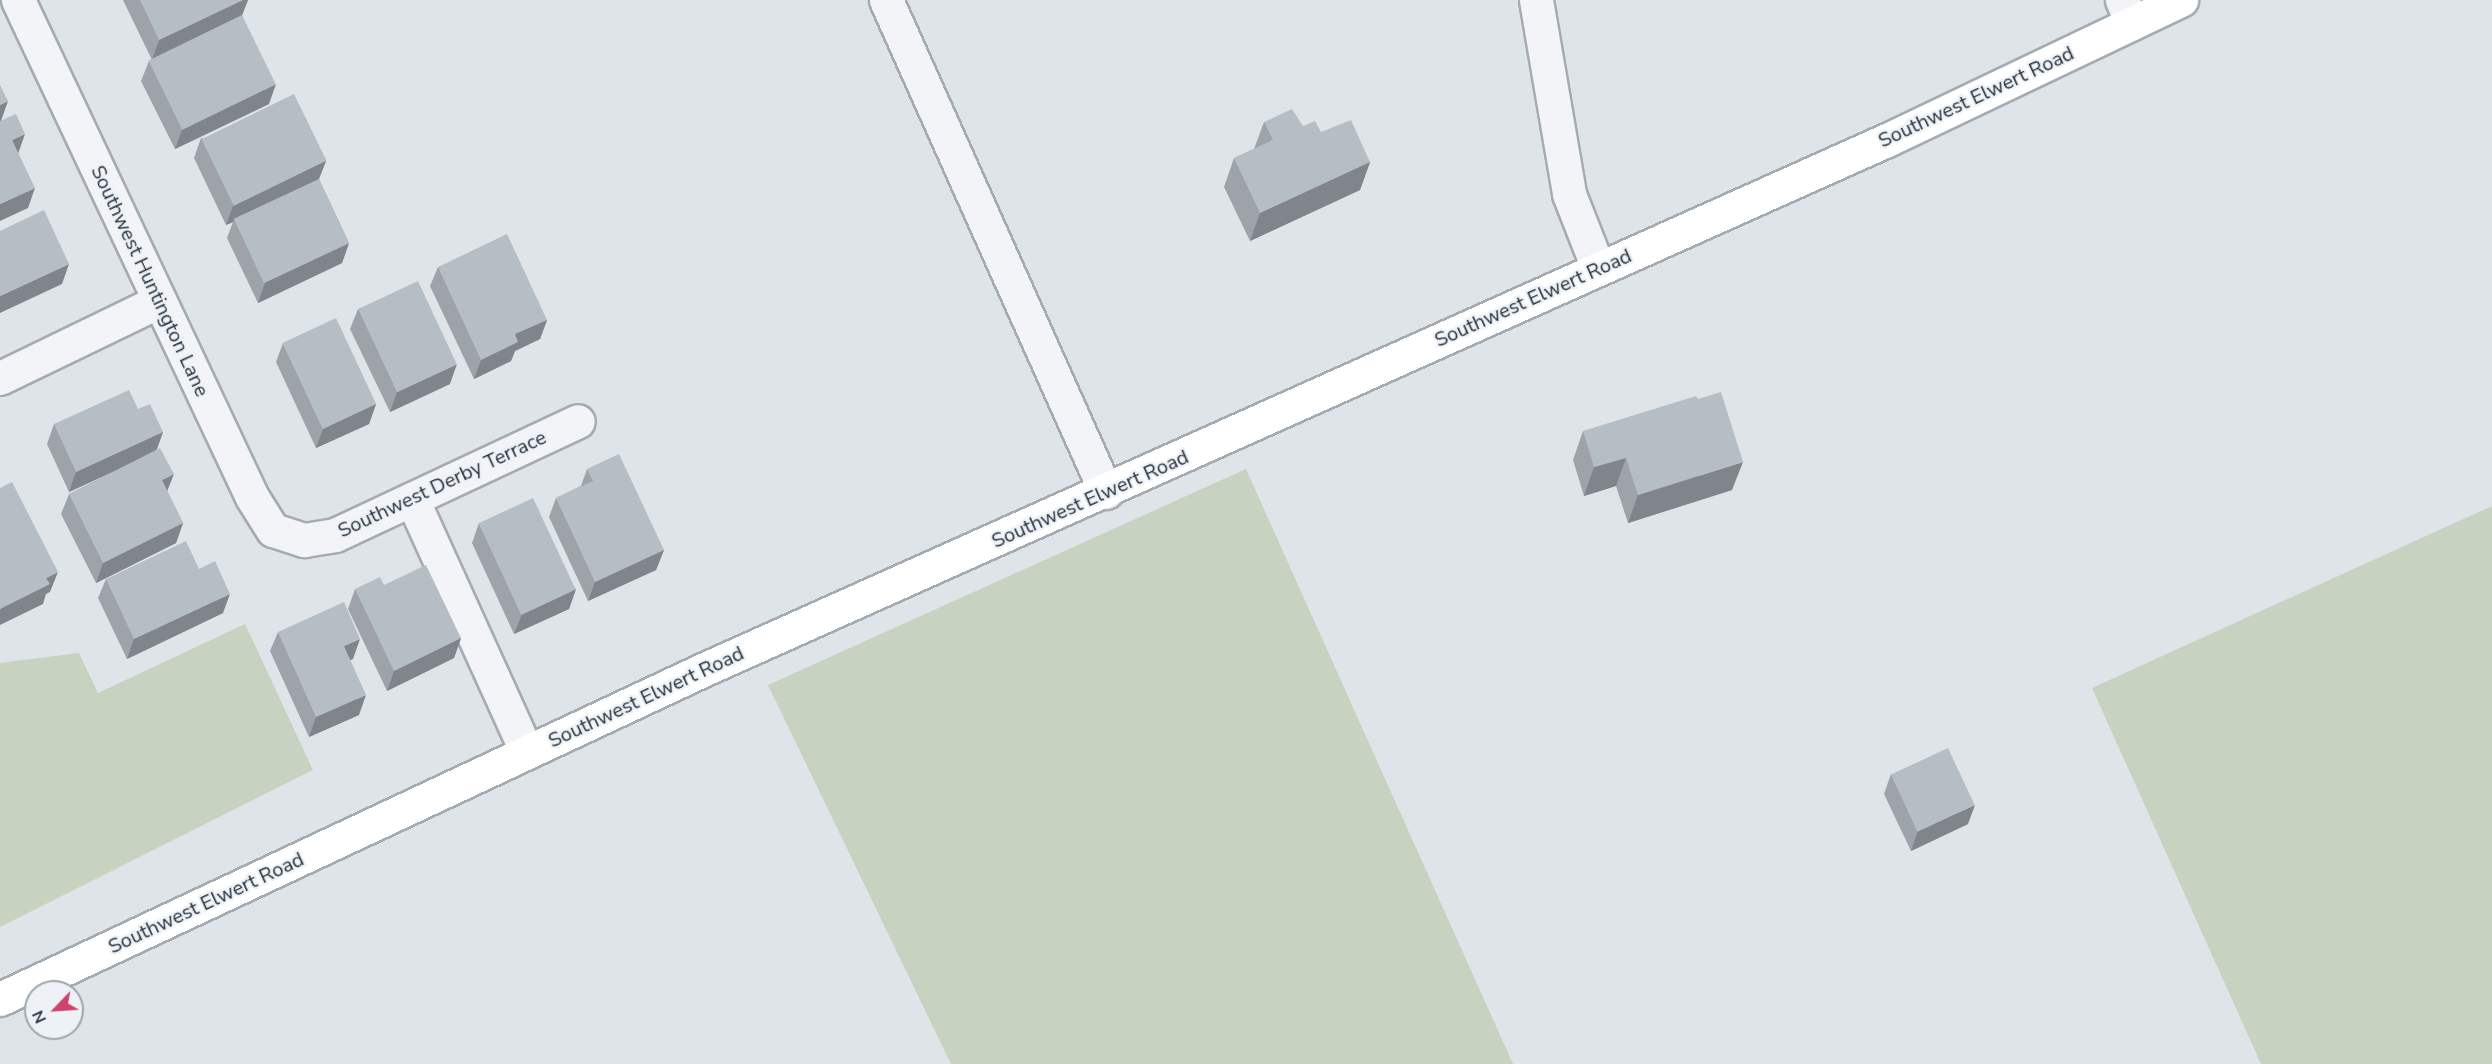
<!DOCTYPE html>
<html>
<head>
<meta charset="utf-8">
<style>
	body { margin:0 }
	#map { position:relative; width:2492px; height:1064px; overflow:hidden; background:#dfe4e8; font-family:"Nunito Sans",sans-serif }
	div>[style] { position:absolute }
	.green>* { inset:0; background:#c7d2c0 }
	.roads { filter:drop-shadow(2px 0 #a4abb2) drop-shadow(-2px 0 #a4abb2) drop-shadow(0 2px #a4abb2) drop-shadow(0 -2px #a4abb2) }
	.minor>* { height:33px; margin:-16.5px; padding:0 16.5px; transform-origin:16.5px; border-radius:16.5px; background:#f2f4f7 }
	.major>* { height:33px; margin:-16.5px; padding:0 16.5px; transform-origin:16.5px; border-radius:16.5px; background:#fff }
	.wall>* { inset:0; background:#9da3a9 }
	.shaded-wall>* { inset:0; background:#7f858a }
	.building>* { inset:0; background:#b6bec5; transform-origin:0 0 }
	span { translate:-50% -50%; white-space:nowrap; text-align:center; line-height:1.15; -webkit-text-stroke:4.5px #eef2f6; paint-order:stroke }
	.street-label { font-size:20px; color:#28333f }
	.north { position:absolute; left:24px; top:980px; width:60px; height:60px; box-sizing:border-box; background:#eef2f6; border:2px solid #9fa6ad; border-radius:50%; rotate:245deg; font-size:16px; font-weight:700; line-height:24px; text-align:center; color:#28333f }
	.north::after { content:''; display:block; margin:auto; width:21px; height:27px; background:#cd446a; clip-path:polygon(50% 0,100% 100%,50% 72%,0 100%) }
</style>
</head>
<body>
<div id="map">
	<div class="green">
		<div style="clip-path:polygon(1246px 469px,1513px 1064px,951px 1064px,768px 685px)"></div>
		<div style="clip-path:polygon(2492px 506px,2492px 1064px,2261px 1064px,2092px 688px)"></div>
		<div style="clip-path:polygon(245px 624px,313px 770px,0 927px,0 663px,79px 653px,98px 693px)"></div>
	</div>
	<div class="roads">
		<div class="minor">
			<div style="left:18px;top:0;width:549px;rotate:64.79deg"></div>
			<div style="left:252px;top:497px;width:39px;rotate:58deg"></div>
			<div style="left:273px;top:530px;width:33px;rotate:18deg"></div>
			<div style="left:304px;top:540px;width:31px;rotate:-9deg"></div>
			<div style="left:335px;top:535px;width:268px;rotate:-25.1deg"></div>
			<div style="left:886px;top:0;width:539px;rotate:65.91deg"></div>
			<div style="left:1536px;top:0;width:197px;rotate:80.3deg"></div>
			<div style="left:1569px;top:194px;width:79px;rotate:68.6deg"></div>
			<div style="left:2122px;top:0;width:25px;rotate:67deg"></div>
			<div style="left:0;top:378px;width:177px;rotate:-25.8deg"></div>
			<div style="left:412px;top:499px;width:278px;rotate:65.6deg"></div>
		</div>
		<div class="major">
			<div style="left:0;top:999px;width:781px;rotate:-25.09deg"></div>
			<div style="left:707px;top:668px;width:1293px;rotate:-24.11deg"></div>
			<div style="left:1887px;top:140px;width:326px;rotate:-25.5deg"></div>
		</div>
	</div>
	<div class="wall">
		<div style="clip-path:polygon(123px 0,248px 0,242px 16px,269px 104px,175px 149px,141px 81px,149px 61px,152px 60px)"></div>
		<div style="clip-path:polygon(1264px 122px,1303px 126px,1321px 132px,1370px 162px,1360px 190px,1250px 241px,1224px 187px,1234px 158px,1254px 149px)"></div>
		<div style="clip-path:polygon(201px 138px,326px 161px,319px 179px,349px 243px,342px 263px,258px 303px,227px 238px,233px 222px,226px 225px,194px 158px)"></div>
		<div style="clip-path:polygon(438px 267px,547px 320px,540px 339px,515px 351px,511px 361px,474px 379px,430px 286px)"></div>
		<div style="clip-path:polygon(358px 309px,450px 384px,390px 412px,350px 329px)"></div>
		<div style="clip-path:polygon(283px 343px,376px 404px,369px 424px,316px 448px,276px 362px)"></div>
		<div style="clip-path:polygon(138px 409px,163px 432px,156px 450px,167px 491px,183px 523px,176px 543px,96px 583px,61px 514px,69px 494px,121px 468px,69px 492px,47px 444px,54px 424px)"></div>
		<div style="clip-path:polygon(1583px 431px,1732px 490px,1628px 523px,1616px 486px,1584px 496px,1573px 460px)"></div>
		<div style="clip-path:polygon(587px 469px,664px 550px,656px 570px,588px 601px,549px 517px,556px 498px,581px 486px)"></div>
		<div style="clip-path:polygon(479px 523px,576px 589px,569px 609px,514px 634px,472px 543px)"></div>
		<div style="clip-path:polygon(199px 569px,223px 613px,127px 659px,98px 598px,106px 579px)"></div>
		<div style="clip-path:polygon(384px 585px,461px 638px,454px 658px,387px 691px,348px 609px,355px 589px)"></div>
		<div style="clip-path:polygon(278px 632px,353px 659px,350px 660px,359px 715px,309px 737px,270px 651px)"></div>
		<div style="clip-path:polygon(1891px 774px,1968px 824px,1911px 851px,1884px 794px)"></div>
	</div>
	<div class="shaded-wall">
		<div style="clip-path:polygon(243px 0,248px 0,241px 17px,152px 60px,159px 40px)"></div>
		<div style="clip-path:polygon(276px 84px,269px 104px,175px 149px,182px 130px)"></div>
		<div style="clip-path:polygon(8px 101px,1px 121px,0 121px,0 105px)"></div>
		<div style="clip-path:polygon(25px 134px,18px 154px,12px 140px)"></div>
		<div style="clip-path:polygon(326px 161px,318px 181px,234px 219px,233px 222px,226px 225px,233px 206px)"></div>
		<div style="clip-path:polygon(1370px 162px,1360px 190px,1250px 241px,1260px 213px)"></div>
		<div style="clip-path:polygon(35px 188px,28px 208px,0 221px,0 204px)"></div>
		<div style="clip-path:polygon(349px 243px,342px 263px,258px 303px,265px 283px)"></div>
		<div style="clip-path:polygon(69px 264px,62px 284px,0 313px,0 296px)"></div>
		<div style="clip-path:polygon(547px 320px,540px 339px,515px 351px,511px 361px,474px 379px,481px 360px,515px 334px)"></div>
		<div style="clip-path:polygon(457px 364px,450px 384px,390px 412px,397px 392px)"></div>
		<div style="clip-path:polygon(376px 404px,369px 424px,316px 448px,323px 429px)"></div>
		<div style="clip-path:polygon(163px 432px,156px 452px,69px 492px,76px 472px)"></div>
		<div style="clip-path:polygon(1626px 458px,1616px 486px,1584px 496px,1594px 467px)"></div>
		<div style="clip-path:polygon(1743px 462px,1732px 490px,1628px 523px,1638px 495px)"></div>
		<div style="clip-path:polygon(174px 474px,166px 494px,162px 480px)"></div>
		<div style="clip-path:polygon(183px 523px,176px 543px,96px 583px,103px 563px)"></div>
		<div style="clip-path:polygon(664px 550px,656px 570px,588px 601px,595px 582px)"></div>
		<div style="clip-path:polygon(58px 572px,50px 592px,46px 594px,43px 604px,0 625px,0 609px,46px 578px)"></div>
		<div style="clip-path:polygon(576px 589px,569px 609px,514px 634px,522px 614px)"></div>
		<div style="clip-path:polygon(230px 594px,223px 613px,127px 659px,134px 639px)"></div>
		<div style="clip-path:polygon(461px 638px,454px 658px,387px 691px,394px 671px)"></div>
		<div style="clip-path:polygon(360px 639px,353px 659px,337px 666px,344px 646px)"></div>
		<div style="clip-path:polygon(366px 695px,359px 715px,309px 737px,316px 717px)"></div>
		<div style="clip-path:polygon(1975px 805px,1968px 824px,1911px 851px,1918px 831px)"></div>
	</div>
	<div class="building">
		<div style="clip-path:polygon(140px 0,243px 0,159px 40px)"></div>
		<div style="left:242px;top:15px;width:77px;height:104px;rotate:64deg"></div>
		<div style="clip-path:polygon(0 85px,8px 101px,0 105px)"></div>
		<div style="left:294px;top:94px;width:74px;height:103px;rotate:64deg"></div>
		<div style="clip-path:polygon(1292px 109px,1303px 126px,1315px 121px,1321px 132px,1351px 120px,1370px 162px,1260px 213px,1234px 158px,1273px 140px,1264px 122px)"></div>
		<div style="clip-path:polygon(16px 114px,25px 134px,12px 140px,35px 188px,0 204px,0 121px)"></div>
		<div style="left:319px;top:179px;width:71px;height:94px;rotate:65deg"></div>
		<div style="clip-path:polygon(44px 210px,69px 264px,0 296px,0 231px)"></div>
		<div style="clip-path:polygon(507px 234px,547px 320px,515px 334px,518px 342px,481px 360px,438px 267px)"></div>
		<div style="left:418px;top:281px;width:92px;height:66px;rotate:65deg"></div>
		<div style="left:336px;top:318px;width:95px;height:59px;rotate:65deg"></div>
		<div style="clip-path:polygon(129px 390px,138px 409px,150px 404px,163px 432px,76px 472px,54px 424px)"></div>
		<div style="clip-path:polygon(1721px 392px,1743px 462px,1638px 495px,1626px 458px,1594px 467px,1583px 431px,1696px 396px,1698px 399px)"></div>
		<div style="clip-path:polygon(160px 448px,174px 474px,162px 480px,183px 523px,103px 563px,69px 494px)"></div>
		<div style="clip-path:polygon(619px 454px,664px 550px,595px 582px,556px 498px,593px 481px,587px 469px)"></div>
		<div style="clip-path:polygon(12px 482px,58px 572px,46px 578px,50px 584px,0 609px,0 488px)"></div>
		<div style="left:533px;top:498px;width:101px;height:60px;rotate:65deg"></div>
		<div style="clip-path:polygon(186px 541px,199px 569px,215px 561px,230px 594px,134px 639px,106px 579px)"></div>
		<div style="clip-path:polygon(426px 565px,461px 638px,394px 671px,355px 589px,380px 577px,384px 585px)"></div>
		<div style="clip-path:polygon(344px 602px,360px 639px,344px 646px,366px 695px,316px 717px,278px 632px)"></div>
		<div style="left:1948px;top:748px;width:63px;height:63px;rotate:65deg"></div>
	</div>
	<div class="street-label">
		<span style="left:1976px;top:97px;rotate:-25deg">Southwest Elwert Road</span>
		<span style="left:150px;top:281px;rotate:65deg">Southwest Huntington Lane</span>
		<span style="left:1533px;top:298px;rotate:-24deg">Southwest Elwert Road</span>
		<span style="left:442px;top:484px;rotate:-25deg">Southwest Derby Terrace</span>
		<span style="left:1090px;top:499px;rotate:-24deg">Southwest Elwert Road</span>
		<span style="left:646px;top:697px;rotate:-25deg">Southwest Elwert Road</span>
		<span style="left:206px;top:903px;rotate:-25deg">Southwest Elwert Road</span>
	</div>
	<div class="north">N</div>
</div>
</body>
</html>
